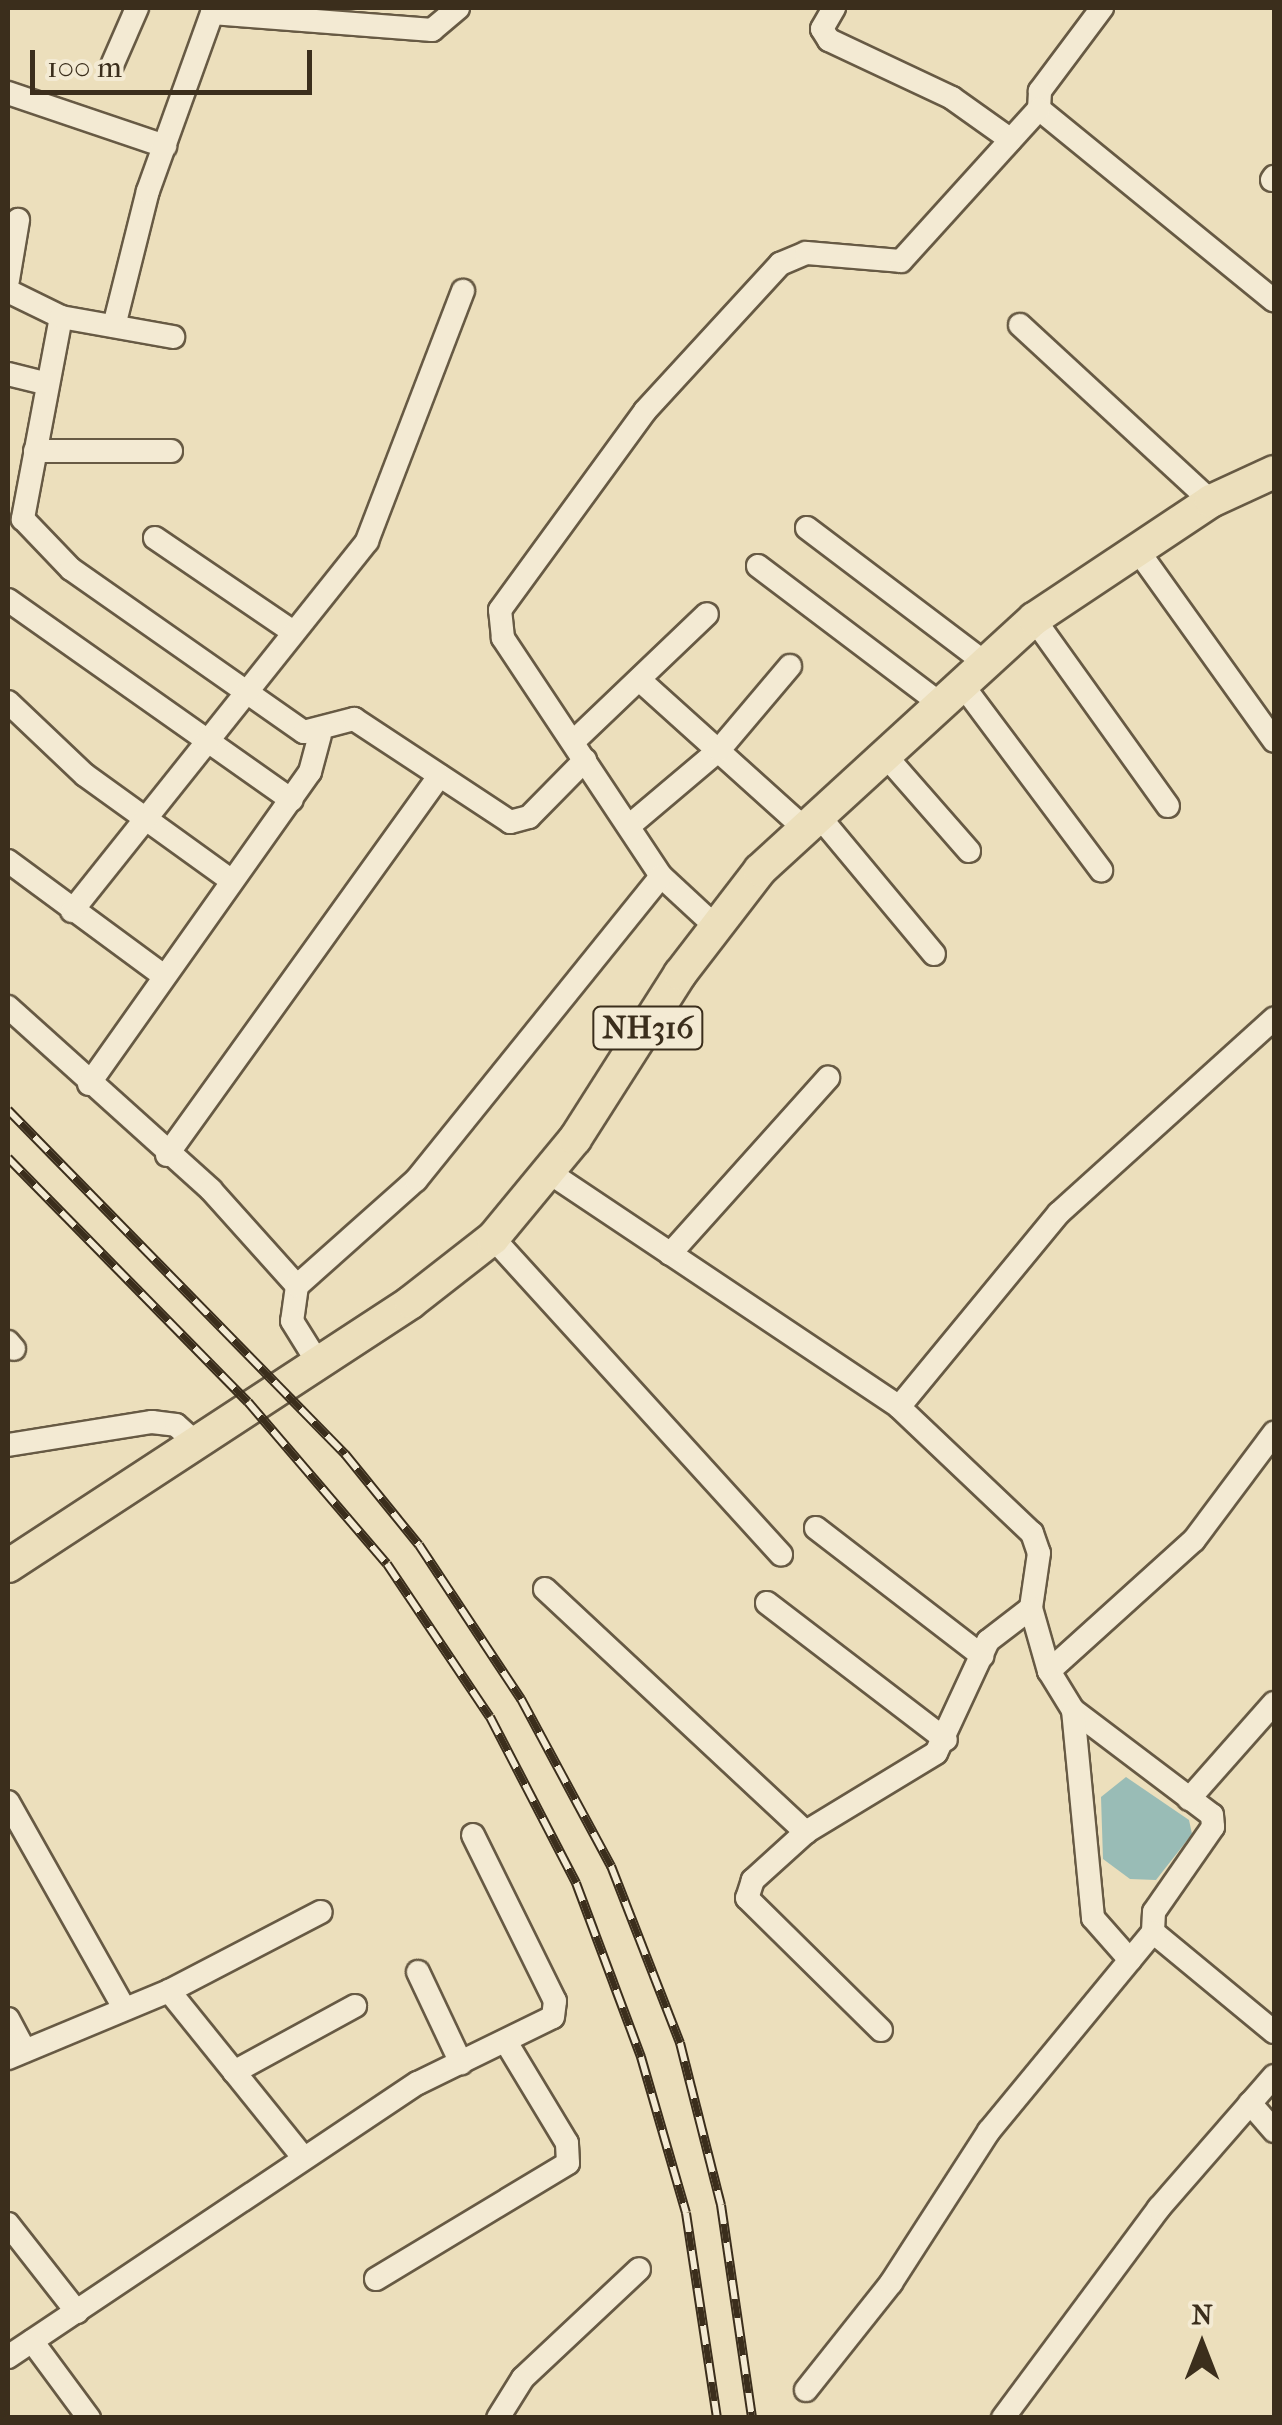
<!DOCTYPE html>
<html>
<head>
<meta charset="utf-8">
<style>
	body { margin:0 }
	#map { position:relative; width:1282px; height:2425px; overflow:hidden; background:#ecdfbc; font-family:"IM FELL French Canon",serif }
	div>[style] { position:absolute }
	.water>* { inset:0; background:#99bcb6 }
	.roads { filter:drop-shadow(2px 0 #675a44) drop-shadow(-2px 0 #675a44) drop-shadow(0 2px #675a44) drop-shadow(0 -2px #675a44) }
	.minor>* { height:22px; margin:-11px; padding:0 11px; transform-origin:11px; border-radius:11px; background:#f3ead3 }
	.highway>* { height:32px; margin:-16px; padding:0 16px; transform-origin:16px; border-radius:16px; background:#ecdfbc }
	.rail>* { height:10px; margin-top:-5px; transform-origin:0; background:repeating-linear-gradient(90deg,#f3ead3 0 19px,#3b2e1c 0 38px); box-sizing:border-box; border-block:2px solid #3b2e1c }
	span { translate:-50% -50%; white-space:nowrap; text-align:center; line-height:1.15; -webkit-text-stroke:9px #f3ead3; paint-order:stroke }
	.shield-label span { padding:2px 8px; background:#f3ead3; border:2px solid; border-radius:8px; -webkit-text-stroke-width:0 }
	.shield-label { font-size:32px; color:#3b2e1c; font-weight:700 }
	.frame { position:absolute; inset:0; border:10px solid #3b2e1c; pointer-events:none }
	.north { position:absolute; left:1152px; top:2295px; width:100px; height:100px; -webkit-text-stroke:8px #f3ead3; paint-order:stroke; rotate:0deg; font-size:28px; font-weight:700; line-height:40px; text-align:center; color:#3b2e1c }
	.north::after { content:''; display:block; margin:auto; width:35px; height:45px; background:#3b2e1c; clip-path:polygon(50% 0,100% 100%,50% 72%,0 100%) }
	.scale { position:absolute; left:30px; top:50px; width:282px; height:45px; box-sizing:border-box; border:5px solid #3b2e1c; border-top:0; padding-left:12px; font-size:30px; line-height:35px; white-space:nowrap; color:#3b2e1c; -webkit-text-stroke:8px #f3ead3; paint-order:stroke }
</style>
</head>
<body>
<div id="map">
	<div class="water">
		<div style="clip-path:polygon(1126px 1777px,1189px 1820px,1192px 1834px,1156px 1880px,1130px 1879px,1103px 1859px,1101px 1797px)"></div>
	</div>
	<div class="roads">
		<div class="minor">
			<div style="left:834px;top:8px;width:24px;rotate:120deg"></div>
			<div style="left:822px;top:29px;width:13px;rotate:58deg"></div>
			<div style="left:829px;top:40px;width:136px;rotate:25.2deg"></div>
			<div style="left:952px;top:98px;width:72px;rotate:35.4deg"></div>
			<div style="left:1102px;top:8px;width:104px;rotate:126.8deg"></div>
			<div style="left:1040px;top:91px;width:18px;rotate:93deg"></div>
			<div style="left:1039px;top:109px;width:303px;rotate:39.2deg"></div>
			<div style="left:113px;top:63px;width:60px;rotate:-66.4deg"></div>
			<div style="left:8px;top:93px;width:166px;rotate:18.7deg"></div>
			<div style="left:1272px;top:180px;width:4px;rotate:-56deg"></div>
			<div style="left:8px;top:280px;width:61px;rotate:-80.5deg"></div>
			<div style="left:8px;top:291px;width:59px;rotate:26.1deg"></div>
			<div style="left:61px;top:317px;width:206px;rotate:100.7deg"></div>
			<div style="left:23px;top:519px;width:69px;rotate:46.2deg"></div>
			<div style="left:71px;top:569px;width:284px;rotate:35deg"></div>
			<div style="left:304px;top:732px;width:52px;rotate:-14.6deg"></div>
			<div style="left:354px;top:719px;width:187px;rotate:33.4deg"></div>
			<div style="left:510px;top:822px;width:20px;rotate:-15deg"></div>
			<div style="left:529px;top:817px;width:80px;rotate:-45.5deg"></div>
			<div style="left:61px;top:317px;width:114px;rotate:10.1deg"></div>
			<div style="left:1020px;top:325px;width:260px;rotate:42.7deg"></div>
			<div style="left:114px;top:326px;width:139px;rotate:-75.9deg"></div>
			<div style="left:148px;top:191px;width:189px;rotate:-70.2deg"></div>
			<div style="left:212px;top:13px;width:221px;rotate:4.4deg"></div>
			<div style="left:432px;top:30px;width:34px;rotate:-40deg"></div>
			<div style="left:8px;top:374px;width:41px;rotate:14deg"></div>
			<div style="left:35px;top:451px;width:136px"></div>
			<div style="left:807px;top:528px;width:222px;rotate:37.1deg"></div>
			<div style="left:155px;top:538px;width:166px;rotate:34.2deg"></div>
			<div style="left:1136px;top:548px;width:237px;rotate:54.4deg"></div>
			<div style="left:758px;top:566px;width:226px;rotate:37.1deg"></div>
			<div style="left:8px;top:600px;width:347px;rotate:35.2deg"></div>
			<div style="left:1034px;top:619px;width:230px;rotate:54.4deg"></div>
			<div style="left:643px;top:683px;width:217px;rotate:42deg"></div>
			<div style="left:961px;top:683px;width:234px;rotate:53.2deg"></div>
			<div style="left:8px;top:702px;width:106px;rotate:43.5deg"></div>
			<div style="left:85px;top:775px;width:181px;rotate:35.8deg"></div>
			<div style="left:573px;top:742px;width:185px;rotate:-43.7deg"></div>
			<div style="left:884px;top:754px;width:129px;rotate:48.8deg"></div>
			<div style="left:818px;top:815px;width:181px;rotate:50.2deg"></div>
			<div style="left:629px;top:826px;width:118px;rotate:-40.2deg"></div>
			<div style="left:719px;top:750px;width:110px;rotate:-49.8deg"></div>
			<div style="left:8px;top:861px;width:194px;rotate:36.4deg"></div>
			<div style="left:72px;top:911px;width:473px;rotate:-51.4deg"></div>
			<div style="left:367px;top:541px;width:268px;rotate:-69deg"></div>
			<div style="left:714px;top:925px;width:72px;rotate:-137.2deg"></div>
			<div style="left:661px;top:876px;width:286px;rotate:-123.6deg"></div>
			<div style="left:503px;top:638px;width:28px;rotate:-96deg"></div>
			<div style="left:500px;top:610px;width:246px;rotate:-53.9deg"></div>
			<div style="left:645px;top:411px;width:200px;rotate:-47.4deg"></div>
			<div style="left:780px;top:264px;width:28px;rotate:-23deg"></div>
			<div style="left:806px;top:253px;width:95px;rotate:4.8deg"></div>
			<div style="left:901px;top:261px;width:205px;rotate:-47.8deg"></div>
			<div style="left:8px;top:1007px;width:273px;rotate:42deg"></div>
			<div style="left:211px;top:1190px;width:129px;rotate:48.1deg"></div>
			<div style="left:297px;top:1286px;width:35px;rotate:98deg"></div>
			<div style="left:292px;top:1321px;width:44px;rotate:58.1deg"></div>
			<div style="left:89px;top:1084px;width:382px;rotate:-54.7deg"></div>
			<div style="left:310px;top:772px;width:38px;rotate:-75deg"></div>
			<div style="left:167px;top:1155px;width:467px;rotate:-54.3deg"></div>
			<div style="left:550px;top:1173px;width:420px;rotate:33.8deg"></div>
			<div style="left:899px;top:1407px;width:183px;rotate:43.5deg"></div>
			<div style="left:1032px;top:1533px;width:21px;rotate:71deg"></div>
			<div style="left:1039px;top:1553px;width:56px;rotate:98.3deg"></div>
			<div style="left:1031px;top:1608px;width:54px;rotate:142.5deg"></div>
			<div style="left:988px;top:1641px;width:123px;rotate:114.9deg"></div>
			<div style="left:936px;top:1753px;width:152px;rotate:148.7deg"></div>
			<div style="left:806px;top:1832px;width:72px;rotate:137.8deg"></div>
			<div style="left:753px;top:1880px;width:19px;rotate:108deg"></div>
			<div style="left:747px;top:1898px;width:188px;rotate:44.6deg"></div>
			<div style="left:493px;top:1238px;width:428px;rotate:47.7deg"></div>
			<div style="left:670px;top:1254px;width:237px;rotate:-48.1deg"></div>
			<div style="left:297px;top:1286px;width:159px;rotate:-41.7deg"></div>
			<div style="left:416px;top:1180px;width:390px;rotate:-51.1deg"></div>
			<div style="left:8px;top:1342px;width:9px;rotate:49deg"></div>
			<div style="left:899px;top:1407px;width:251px;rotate:-50.5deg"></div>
			<div style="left:1059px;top:1213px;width:290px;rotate:-42.1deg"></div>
			<div style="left:8px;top:1445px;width:146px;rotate:-9.1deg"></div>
			<div style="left:152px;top:1422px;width:24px;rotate:7deg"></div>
			<div style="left:176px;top:1425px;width:25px;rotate:42deg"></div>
			<div style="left:816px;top:1528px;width:210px;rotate:37.6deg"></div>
			<div style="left:545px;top:1589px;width:357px;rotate:43deg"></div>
			<div style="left:767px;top:1603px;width:225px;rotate:37.4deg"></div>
			<div style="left:1031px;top:1608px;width:66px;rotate:74.1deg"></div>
			<div style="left:1049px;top:1671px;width:46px;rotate:58.4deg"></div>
			<div style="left:1073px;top:1710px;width:174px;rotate:37.1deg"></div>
			<div style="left:1212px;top:1815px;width:12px;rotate:85deg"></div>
			<div style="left:1213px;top:1827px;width:103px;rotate:124.8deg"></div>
			<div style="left:1154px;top:1912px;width:20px;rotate:93deg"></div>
			<div style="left:1153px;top:1932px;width:157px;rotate:39.6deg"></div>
			<div style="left:1049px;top:1671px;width:195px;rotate:-42.1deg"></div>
			<div style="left:1194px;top:1540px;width:134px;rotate:-53.2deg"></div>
			<div style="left:1073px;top:1710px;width:209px;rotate:84.5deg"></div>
			<div style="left:1093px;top:1918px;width:56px;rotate:48.6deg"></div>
			<div style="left:1189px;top:1799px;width:128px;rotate:-48.5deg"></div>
			<div style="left:8px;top:1802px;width:236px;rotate:60.6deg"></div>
			<div style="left:418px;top:1972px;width:101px;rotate:64.7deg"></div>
			<div style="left:169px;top:1991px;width:212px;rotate:51.1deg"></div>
			<div style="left:8px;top:2019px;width:34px;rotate:62deg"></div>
			<div style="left:8px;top:2058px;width:174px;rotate:-22.6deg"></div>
			<div style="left:169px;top:1991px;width:171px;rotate:-27.5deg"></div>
			<div style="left:234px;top:2072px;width:138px;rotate:-28.6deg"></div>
			<div style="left:1250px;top:2103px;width:37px;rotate:49deg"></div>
			<div style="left:8px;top:2224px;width:112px;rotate:51.9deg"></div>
			<div style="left:376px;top:2279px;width:224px;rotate:-31.1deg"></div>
			<div style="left:568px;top:2163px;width:20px;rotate:-93deg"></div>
			<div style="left:567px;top:2143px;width:118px;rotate:-121.1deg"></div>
			<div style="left:32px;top:2341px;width:96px;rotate:53.5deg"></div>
			<div style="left:8px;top:2357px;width:493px;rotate:-33.8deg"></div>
			<div style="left:418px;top:2083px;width:150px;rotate:-26.1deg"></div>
			<div style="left:553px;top:2017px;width:16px;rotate:-83deg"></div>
			<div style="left:555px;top:2001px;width:185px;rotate:-116.3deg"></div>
			<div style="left:806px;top:2390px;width:137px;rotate:-51.5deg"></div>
			<div style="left:891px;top:2283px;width:181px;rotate:-57.2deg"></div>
			<div style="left:989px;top:2131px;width:258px;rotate:-50.5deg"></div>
			<div style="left:498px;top:2418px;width:47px;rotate:-58deg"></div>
			<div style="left:523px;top:2378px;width:159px;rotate:-43.2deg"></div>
			<div style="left:1003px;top:2418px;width:262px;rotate:-53.4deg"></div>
			<div style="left:1159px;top:2208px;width:175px;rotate:-48.9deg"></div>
		</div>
		<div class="highway">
			<div style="left:8px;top:1566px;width:482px;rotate:-33.2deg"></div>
			<div style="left:411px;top:1302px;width:104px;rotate:-38deg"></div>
			<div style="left:493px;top:1238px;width:129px;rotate:-50.4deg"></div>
			<div style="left:575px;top:1139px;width:196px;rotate:-57.5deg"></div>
			<div style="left:680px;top:974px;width:131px;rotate:-52.4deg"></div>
			<div style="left:760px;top:870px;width:372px;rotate:-42.5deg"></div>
			<div style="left:1034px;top:619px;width:213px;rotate:-33.7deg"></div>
			<div style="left:1211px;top:501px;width:69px;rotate:-24.7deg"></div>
		</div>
	</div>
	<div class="rail">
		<div style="left:8px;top:1110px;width:482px;rotate:45.6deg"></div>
		<div style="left:345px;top:1454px;width:117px;rotate:50.9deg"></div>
		<div style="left:419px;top:1545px;width:185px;rotate:56.5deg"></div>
		<div style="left:521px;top:1699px;width:190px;rotate:61.7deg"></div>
		<div style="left:611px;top:1866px;width:190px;rotate:68.7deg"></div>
		<div style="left:680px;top:2043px;width:167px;rotate:75.8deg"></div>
		<div style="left:721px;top:2205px;width:215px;rotate:81.7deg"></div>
		<div style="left:8px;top:1158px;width:342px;rotate:45.5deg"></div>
		<div style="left:248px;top:1402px;width:213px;rotate:49.4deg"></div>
		<div style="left:387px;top:1564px;width:184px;rotate:56.1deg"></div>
		<div style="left:490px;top:1717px;width:187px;rotate:62.6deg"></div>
		<div style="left:576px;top:1883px;width:186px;rotate:69.5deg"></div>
		<div style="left:641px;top:2057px;width:162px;rotate:73.9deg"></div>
		<div style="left:686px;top:2213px;width:207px;rotate:81.4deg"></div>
	</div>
	<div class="shield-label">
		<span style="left:648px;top:1028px">NH316</span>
	</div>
	<div class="frame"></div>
	<div class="north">N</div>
	<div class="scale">100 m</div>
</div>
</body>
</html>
